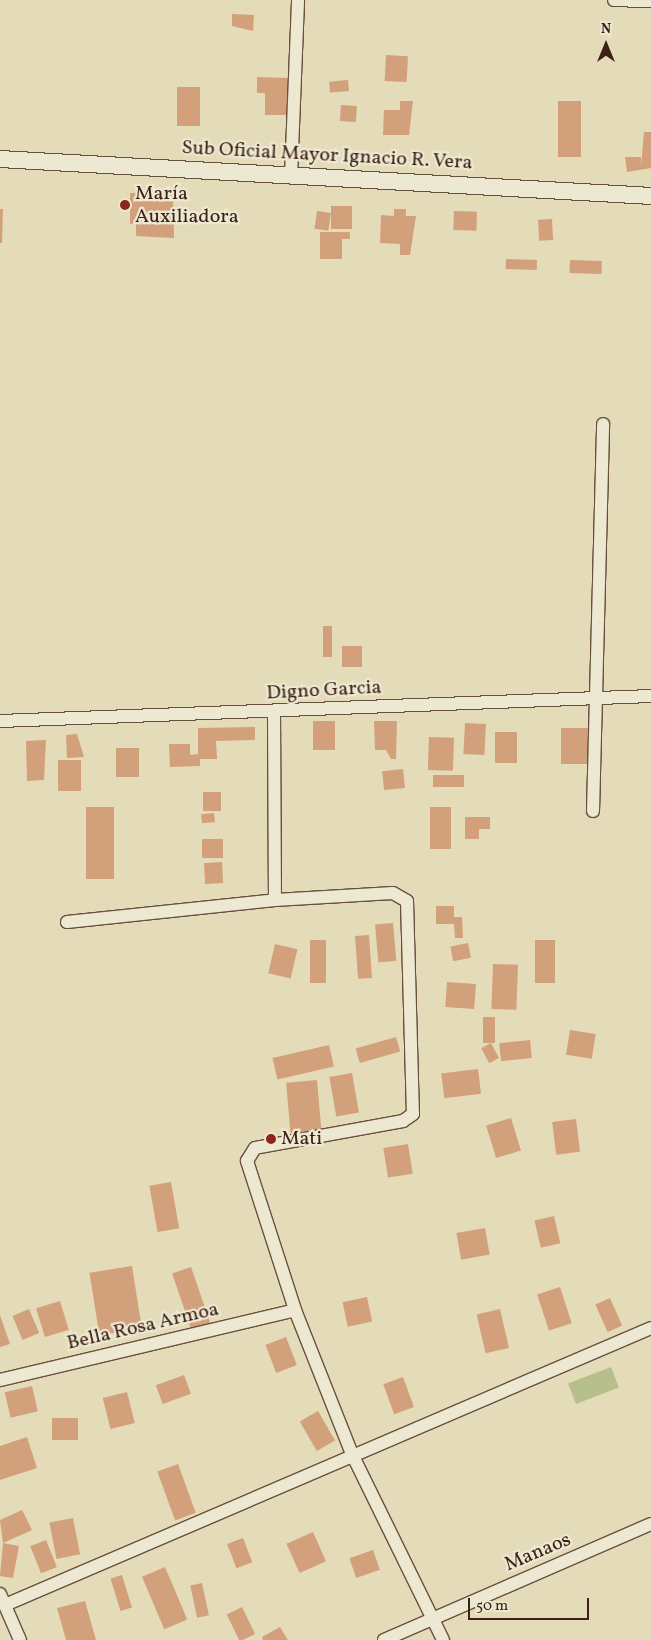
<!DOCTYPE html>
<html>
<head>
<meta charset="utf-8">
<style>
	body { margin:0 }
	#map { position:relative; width:651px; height:1640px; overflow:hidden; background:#e4dbb9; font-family:Vollkorn,serif }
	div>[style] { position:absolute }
	.green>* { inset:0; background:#b7bf8d; transform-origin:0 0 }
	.building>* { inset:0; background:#d3a07c; transform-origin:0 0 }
	.roads { filter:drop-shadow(1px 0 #68503e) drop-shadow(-1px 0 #68503e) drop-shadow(0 1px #68503e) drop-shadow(0 -1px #68503e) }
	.minor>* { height:12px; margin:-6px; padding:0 6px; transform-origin:6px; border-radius:6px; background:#ede8d2 }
	.tertiary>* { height:16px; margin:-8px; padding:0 8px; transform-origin:8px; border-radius:8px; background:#ede8d2 }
	.dots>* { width:14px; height:14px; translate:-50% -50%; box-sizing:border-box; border:2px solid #ede8d2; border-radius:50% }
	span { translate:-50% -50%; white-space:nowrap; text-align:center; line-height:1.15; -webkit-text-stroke:4.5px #ede8d2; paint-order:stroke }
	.street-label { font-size:20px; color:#3e2115 }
	.poi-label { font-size:20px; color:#3e2115 }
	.left { translate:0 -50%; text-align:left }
	.north { position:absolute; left:581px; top:20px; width:50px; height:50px; -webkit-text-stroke:4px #ede8d2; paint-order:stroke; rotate:0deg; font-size:14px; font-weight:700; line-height:20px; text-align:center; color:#3e2115 }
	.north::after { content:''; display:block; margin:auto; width:18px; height:22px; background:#3e2115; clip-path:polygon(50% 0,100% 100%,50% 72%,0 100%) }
	.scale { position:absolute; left:468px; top:1598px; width:121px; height:22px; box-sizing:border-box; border:2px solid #3e2115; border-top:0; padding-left:6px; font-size:15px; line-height:18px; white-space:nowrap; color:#3e2115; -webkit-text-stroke:4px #ede8d2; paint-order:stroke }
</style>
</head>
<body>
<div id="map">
	<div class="green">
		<div style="left:611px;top:1367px;width:22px;height:46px;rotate:69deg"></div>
	</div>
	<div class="building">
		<div style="clip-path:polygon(232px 14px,254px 15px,253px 31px,232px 26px)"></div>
		<div style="left:386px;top:55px;width:22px;height:26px;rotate:3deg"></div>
		<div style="clip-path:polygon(257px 77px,288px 78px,287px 115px,265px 115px,265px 93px,257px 93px)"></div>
		<div style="left:348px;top:80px;width:11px;height:19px;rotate:85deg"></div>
		<div style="left:177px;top:87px;width:23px;height:39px"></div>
		<div style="clip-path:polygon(400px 101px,413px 101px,409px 135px,383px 135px,384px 110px,400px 110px)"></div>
		<div style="left:558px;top:101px;width:23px;height:56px"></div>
		<div style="left:341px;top:105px;width:16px;height:16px;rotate:4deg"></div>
		<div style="clip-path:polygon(644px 132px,651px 132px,651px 168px,627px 172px,625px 157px,641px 157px,641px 166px)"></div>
		<div style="clip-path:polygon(173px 192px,174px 238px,136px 236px,136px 223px,130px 224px,130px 193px)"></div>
		<div style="left:331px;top:206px;width:21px;height:23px"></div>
		<div style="clip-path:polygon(0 209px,3px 209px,2px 243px,0 243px)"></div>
		<div style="clip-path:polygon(394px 209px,406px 209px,406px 216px,416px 216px,410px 255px,400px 255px,400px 244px,380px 243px,381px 215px,394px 216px)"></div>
		<div style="left:317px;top:211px;width:14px;height:18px;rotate:8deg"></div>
		<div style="left:454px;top:211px;width:23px;height:19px;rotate:2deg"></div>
		<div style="left:552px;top:219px;width:21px;height:14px;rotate:87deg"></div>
		<div style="clip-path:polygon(320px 232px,350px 232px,350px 239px,342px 239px,342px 259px,320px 259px)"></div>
		<div style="left:506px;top:259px;width:31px;height:10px;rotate:2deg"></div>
		<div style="left:570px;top:260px;width:32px;height:13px;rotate:2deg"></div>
		<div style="left:323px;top:626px;width:9px;height:31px"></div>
		<div style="left:342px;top:646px;width:20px;height:21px"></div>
		<div style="left:313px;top:721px;width:22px;height:29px"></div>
		<div style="clip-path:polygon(374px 721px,397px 721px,396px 759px,391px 759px,386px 750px,375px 750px)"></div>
		<div style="left:465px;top:723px;width:21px;height:31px;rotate:3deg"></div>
		<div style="clip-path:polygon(255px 727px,255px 740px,216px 741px,217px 759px,200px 759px,200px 766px,170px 767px,169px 744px,190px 744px,190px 755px,198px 754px,198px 728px)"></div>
		<div style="left:561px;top:728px;width:27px;height:36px"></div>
		<div style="left:495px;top:732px;width:22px;height:31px"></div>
		<div style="clip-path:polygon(77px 734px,84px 757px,67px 758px,66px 735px)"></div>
		<div style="left:429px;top:737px;width:25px;height:33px;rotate:2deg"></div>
		<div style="clip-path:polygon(46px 740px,44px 780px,27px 781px,26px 741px)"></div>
		<div style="left:116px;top:748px;width:23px;height:29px"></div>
		<div style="left:58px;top:760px;width:23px;height:31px"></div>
		<div style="left:403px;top:769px;width:19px;height:21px;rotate:84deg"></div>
		<div style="left:433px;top:775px;width:31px;height:12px"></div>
		<div style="left:203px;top:792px;width:18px;height:19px"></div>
		<div style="left:86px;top:807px;width:28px;height:72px"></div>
		<div style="left:430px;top:807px;width:21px;height:42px"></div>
		<div style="left:214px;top:813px;width:9px;height:13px;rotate:84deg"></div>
		<div style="clip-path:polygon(465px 817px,490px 817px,490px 829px,479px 829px,479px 839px,465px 839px)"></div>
		<div style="left:202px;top:839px;width:21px;height:19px"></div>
		<div style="left:222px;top:862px;width:21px;height:18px;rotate:87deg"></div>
		<div style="clip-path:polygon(436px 906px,454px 906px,454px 917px,462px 917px,463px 938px,455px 938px,454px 924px,436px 924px)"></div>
		<div style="left:393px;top:923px;width:38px;height:18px;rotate:85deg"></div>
		<div style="left:369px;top:935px;width:43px;height:14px;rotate:86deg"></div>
		<div style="left:310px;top:940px;width:16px;height:43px"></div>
		<div style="left:535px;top:940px;width:20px;height:43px"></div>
		<div style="left:468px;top:943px;width:15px;height:18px;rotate:79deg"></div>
		<div style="left:275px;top:944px;width:23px;height:30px;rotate:13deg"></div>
		<div style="left:493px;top:964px;width:25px;height:45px;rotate:2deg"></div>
		<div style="left:447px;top:982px;width:29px;height:25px;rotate:4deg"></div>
		<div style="left:483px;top:1017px;width:12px;height:26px"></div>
		<div style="left:570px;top:1030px;width:26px;height:25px;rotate:9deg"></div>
		<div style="left:396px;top:1037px;width:15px;height:42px;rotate:74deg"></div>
		<div style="left:530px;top:1040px;width:18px;height:31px;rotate:84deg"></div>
		<div style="left:491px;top:1043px;width:17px;height:11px;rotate:62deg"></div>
		<div style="left:329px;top:1045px;width:22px;height:58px;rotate:77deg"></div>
		<div style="left:478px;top:1069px;width:25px;height:37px;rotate:83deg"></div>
		<div style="left:352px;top:1073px;width:40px;height:23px;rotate:80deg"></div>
		<div style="left:317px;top:1080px;width:52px;height:31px;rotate:85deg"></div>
		<div style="left:511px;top:1118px;width:34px;height:26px;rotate:73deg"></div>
		<div style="left:576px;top:1119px;width:33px;height:24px;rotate:83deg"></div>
		<div style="left:408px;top:1144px;width:30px;height:25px;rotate:81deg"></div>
		<div style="left:171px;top:1182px;width:47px;height:22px;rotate:80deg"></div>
		<div style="left:554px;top:1216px;width:28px;height:20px;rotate:77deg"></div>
		<div style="left:485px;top:1228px;width:27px;height:29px;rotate:80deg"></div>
		<div style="left:132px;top:1266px;width:63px;height:43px;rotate:81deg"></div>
		<div style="left:191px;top:1267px;width:64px;height:20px;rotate:71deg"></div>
		<div style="left:560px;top:1287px;width:38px;height:24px;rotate:72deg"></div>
		<div style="left:367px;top:1297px;width:25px;height:25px;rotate:78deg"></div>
		<div style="left:610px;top:1298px;width:30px;height:16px;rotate:66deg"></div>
		<div style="left:60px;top:1301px;width:30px;height:25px;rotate:73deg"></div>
		<div style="left:29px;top:1309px;width:26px;height:18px;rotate:67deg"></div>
		<div style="left:500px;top:1309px;width:40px;height:24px;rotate:77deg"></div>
		<div style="clip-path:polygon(0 1315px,10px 1344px,0 1347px)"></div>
		<div style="left:286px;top:1337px;width:30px;height:22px;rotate:69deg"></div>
		<div style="left:184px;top:1375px;width:20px;height:30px;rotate:70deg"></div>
		<div style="left:403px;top:1377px;width:32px;height:21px;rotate:70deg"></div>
		<div style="left:32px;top:1386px;width:26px;height:28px;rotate:77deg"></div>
		<div style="left:127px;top:1392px;width:32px;height:25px;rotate:76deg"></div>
		<div style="left:318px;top:1411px;width:34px;height:21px;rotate:60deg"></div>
		<div style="left:52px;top:1418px;width:26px;height:22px"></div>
		<div style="clip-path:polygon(27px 1437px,37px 1468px,0 1480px,0 1446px)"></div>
		<div style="left:178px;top:1464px;width:52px;height:22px;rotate:70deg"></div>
		<div style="clip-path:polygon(22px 1510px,32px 1530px,3px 1543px,0 1520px)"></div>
		<div style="left:73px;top:1518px;width:37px;height:24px;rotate:79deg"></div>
		<div style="left:313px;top:1532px;width:32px;height:29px;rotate:66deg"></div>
		<div style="left:243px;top:1538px;width:26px;height:17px;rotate:69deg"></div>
		<div style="left:46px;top:1540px;width:29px;height:17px;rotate:68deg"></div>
		<div style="clip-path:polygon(3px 1543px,19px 1546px,13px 1578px,0 1576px)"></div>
		<div style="left:373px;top:1550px;width:21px;height:25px;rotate:71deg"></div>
		<div style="left:165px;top:1567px;width:57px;height:25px;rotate:67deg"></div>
		<div style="left:122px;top:1575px;width:34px;height:12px;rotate:73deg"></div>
		<div style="left:202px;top:1583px;width:33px;height:12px;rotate:78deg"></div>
		<div style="clip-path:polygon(85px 1601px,96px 1640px,66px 1640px,57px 1608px)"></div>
		<div style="left:242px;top:1607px;width:30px;height:17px;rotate:64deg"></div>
		<div style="clip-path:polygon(280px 1627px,288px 1640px,263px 1640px,262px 1637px)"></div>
	</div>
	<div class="roads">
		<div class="minor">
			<div style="left:614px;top:0;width:37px;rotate:2deg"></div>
			<div style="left:291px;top:176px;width:176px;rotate:-87.7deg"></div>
			<div style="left:274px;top:713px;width:187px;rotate:89.7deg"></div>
			<div style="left:0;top:721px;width:651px;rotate:-2.2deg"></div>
			<div style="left:593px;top:811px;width:387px;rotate:-88.5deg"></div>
			<div style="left:67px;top:922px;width:209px;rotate:-6deg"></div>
			<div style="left:275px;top:900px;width:118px;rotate:-3.4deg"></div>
			<div style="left:393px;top:893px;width:16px;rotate:30deg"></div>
			<div style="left:407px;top:901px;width:213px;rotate:88.4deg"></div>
			<div style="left:413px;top:1114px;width:12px;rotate:145deg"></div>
			<div style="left:403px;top:1121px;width:150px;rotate:169.7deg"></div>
			<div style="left:255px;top:1148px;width:15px;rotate:122deg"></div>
			<div style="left:247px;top:1161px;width:157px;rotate:72.1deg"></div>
			<div style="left:295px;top:1310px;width:155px;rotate:68.4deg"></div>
			<div style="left:352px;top:1454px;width:207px;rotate:63.9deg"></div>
			<div style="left:0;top:1380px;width:303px;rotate:-13.3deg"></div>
			<div style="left:0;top:1594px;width:50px;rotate:66.5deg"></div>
			<div style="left:5px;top:1605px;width:703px;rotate:-23.21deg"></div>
			<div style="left:384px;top:1640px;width:291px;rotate:-23.5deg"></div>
		</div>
		<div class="tertiary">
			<div style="left:0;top:159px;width:652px;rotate:3.25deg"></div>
		</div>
	</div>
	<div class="dots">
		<div style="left:125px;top:205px;background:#8f2418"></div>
		<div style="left:271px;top:1139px;background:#8f2418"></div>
	</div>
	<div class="street-label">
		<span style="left:327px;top:156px;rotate:3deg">Sub Oficial Mayor Ignacio R. Vera</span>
		<span style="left:324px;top:691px;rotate:-3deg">Digno Garcia</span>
		<span style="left:143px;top:1327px;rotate:-13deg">Bella Rosa Armoa</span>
		<span style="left:538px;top:1553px;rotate:-23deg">Manaos</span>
	</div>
	<div class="poi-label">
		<span class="left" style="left:135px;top:206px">María<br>Auxiliadora</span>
		<span class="left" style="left:281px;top:1139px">Mati</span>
	</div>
	<div class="north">N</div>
	<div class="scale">50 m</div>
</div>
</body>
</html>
